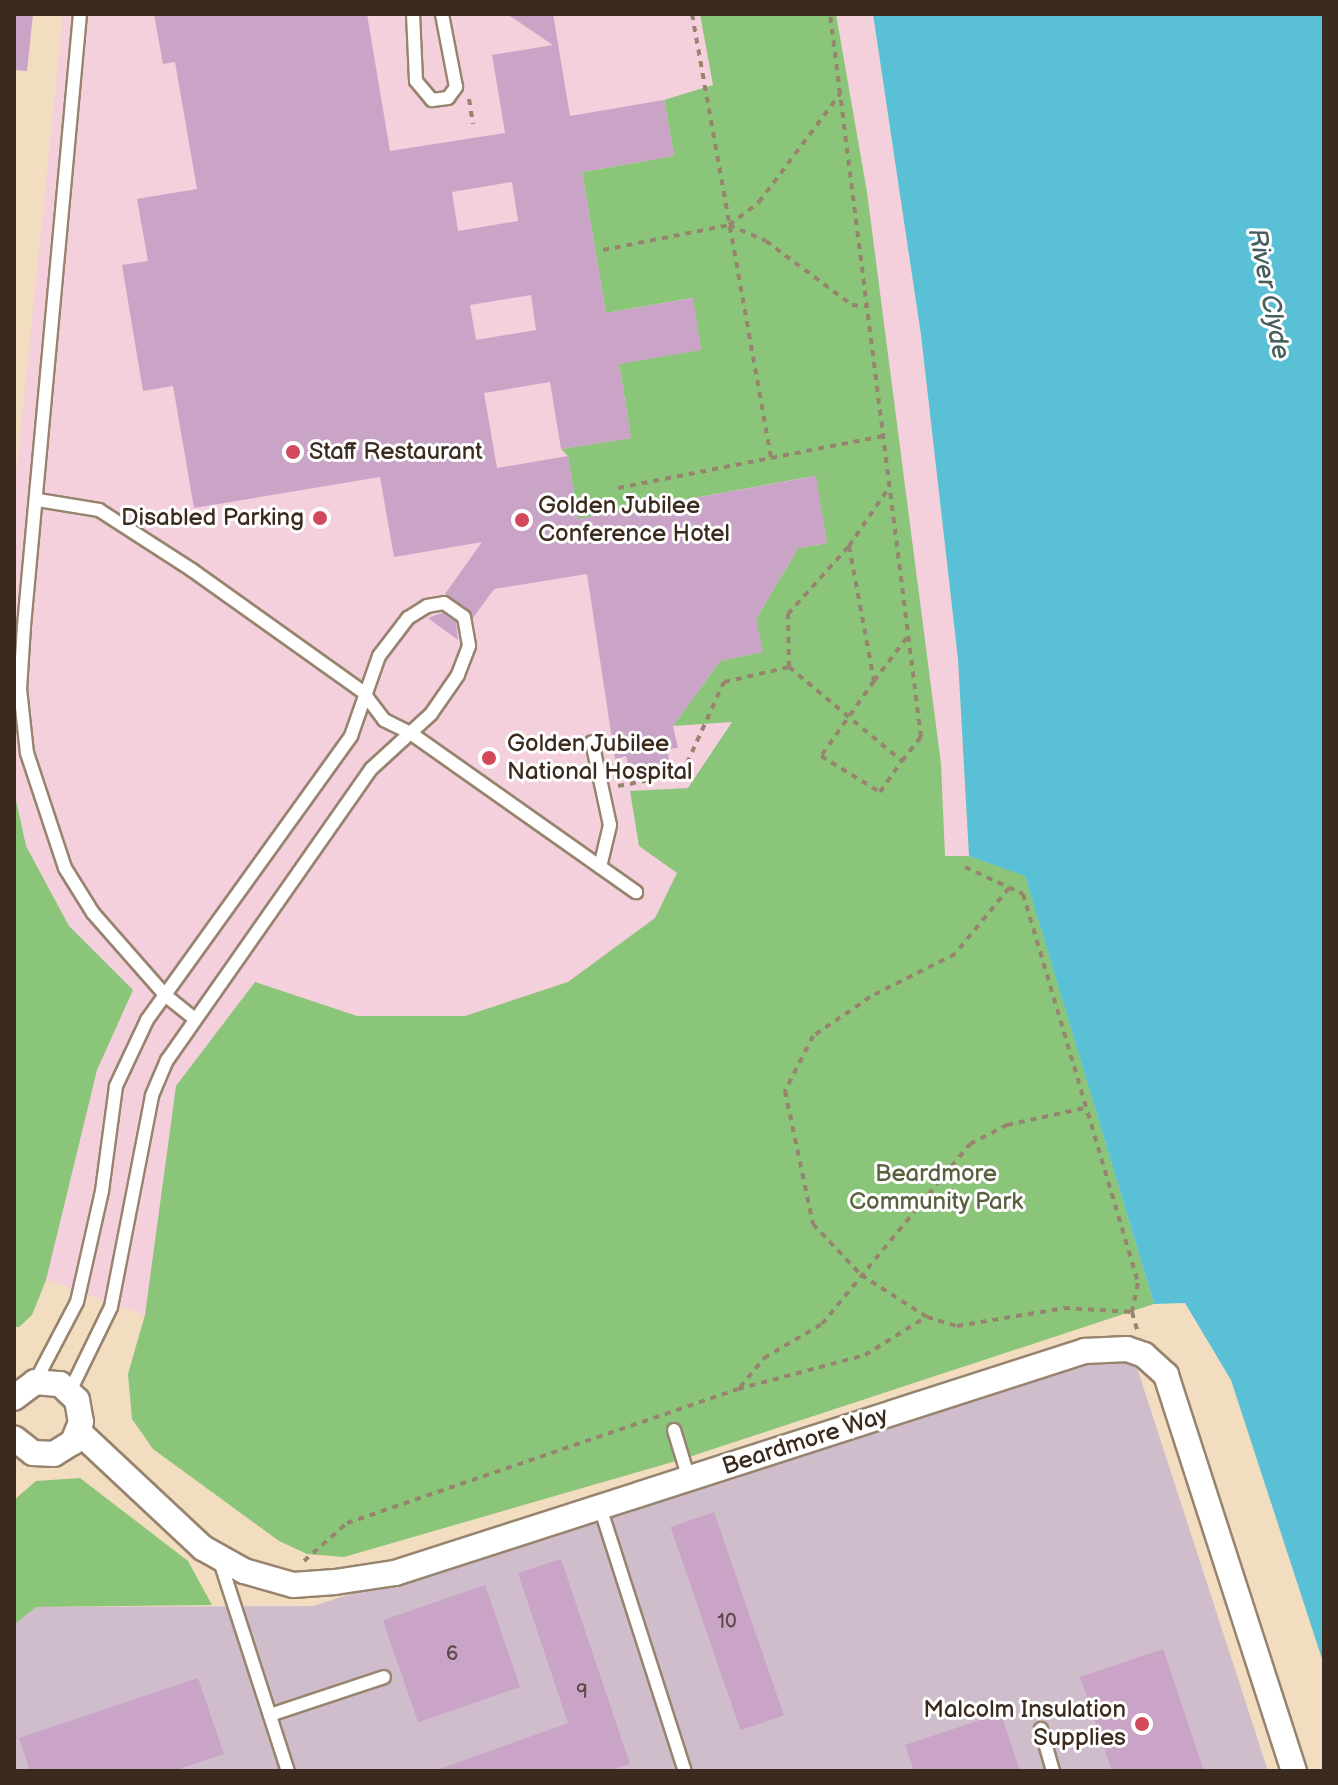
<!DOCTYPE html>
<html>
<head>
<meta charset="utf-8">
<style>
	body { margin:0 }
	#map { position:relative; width:1338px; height:1785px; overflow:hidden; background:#f3ddc0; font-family:"Balsamiq Sans",sans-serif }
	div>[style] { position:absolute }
	.built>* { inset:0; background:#f4cfdc }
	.industrial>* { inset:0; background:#d0bdcc }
	.green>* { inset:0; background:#8bc57a }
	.water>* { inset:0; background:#59c0d6 }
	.building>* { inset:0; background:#c9a4c7; transform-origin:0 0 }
	.path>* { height:4px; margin-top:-2px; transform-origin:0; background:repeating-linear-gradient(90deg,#97846f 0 6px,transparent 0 12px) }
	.roads { filter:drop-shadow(2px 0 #97846f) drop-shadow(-2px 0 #97846f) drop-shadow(0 2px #97846f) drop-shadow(0 -2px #97846f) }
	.lane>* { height:12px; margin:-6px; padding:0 6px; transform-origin:6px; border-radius:6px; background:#fff }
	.street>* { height:24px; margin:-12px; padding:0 12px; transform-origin:12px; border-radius:12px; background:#fff }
	.dots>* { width:22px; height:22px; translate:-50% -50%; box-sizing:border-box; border:4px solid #fff; border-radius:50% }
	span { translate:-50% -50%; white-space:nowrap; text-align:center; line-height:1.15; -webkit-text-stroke:6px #fff; paint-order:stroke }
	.number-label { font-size:20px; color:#5e4848 }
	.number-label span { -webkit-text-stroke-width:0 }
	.poi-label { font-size:24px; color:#3b2a1e }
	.left { translate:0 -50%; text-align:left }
	.right { translate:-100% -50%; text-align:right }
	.park-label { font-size:24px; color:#57603e }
	.street-label { font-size:24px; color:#3b2a1e }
	.water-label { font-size:26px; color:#465e5e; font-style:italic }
	.frame { position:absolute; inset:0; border:16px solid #3b2a1e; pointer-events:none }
</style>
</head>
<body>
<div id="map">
	<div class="built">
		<div style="clip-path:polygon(63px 14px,873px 14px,921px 335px,958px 659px,969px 856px,919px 858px,153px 1449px,132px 1419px,128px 1374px,145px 1315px,47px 1280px,32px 1315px,14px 1327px,14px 496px)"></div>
	</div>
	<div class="industrial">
		<div style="clip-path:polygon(1129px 1343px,1268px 1771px,14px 1771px,14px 1625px,36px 1607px,313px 1606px)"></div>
	</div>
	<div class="green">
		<div style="clip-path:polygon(700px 14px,836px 14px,867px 192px,941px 764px,945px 856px,969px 856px,1025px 875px,1154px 1304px,683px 1459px,344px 1557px,307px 1554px,279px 1541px,153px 1449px,132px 1419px,128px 1374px,145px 1315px,176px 1086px,255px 982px,357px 1016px,465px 1016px,568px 982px,655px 918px,677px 873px,639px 846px,630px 791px,688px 788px,732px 722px,673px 726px,720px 661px,762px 652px,756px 619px,798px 548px,827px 543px,815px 476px,578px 519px,568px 456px,561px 449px,631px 438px,619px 364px,701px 349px,692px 298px,606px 313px,582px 172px,674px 156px,664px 100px,713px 85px)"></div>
		<div style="clip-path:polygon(14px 791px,26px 846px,69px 926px,133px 990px,97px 1070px,46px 1280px,32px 1315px,19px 1327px,14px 1327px)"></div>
		<div style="clip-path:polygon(80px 1478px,188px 1561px,212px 1605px,36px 1607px,14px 1625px,14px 1500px,36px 1481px)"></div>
	</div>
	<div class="water">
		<div style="clip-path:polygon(873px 14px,1324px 14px,1324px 1665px,1231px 1380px,1185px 1303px,1154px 1304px,1025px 876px,969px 856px,958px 659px,921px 335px)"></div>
	</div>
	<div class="building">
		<div style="clip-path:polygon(14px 14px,33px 14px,27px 71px,14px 70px)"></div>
		<div style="clip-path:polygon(evenodd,154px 14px,367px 14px,390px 151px,505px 133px,492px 55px,553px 45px,507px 14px,553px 14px,570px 116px,664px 100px,674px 156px,582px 172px,606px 313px,693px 298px,701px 350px,619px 364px,631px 438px,561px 449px,550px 382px,484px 393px,497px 468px,568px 456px,578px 519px,816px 476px,827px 543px,798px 548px,756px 619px,763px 652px,720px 661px,673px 726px,678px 748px,667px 749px,670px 767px,631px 775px,626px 756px,615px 759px,587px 574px,494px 589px,473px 618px,445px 594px,482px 542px,394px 557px,380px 477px,194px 508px,173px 386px,143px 391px,122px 265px,148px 261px,137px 199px,197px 189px,175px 62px,163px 64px,154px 14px,512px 182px,518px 221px,458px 231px,452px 192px,512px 182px,154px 14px,531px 295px,536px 330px,476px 340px,470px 305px,531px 295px)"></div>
		<div style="clip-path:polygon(442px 613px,456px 622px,458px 640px,428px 618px)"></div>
		<div style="left:714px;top:1512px;width:215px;height:46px;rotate:71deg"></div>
		<div style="clip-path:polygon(561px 1559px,630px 1764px,608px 1771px,434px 1771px,568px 1723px,518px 1573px)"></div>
		<div style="left:485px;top:1585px;width:108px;height:108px;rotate:71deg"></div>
		<div style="clip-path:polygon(1163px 1649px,1204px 1771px,1112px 1771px,1080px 1677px)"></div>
		<div style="clip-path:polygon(198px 1678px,224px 1754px,173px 1771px,30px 1771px,19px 1738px)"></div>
		<div style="clip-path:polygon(1001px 1713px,1020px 1771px,914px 1771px,905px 1745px)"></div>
	</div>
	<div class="path">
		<div style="left:692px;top:14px;width:451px;rotate:79.9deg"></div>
		<div style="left:469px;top:99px;width:25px;rotate:81deg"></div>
		<div style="left:729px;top:225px;width:38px;rotate:-37deg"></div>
		<div style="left:759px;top:202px;width:135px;rotate:-53.1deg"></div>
		<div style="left:603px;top:250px;width:128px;rotate:-11.2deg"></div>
		<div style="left:729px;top:225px;width:40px;rotate:23.4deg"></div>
		<div style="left:766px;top:241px;width:107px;rotate:36.7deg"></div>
		<div style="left:852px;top:305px;width:15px;rotate:4deg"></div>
		<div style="left:618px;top:488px;width:269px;rotate:-11.1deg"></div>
		<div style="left:849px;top:546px;width:137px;rotate:79.5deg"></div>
		<div style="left:874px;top:681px;width:92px;rotate:125.2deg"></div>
		<div style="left:821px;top:756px;width:69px;rotate:31.4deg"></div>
		<div style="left:880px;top:792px;width:38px;rotate:-55deg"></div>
		<div style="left:789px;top:667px;width:147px;rotate:39.8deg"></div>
		<div style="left:902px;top:761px;width:31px;rotate:-52deg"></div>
		<div style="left:921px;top:737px;width:729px;rotate:-97.17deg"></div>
		<div style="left:874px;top:681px;width:56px;rotate:-52.9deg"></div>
		<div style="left:618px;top:786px;width:65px;rotate:-10.6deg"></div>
		<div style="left:682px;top:774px;width:101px;rotate:-65.5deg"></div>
		<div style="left:724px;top:682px;width:67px;rotate:-13deg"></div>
		<div style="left:789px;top:667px;width:53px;rotate:-91.1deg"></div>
		<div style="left:788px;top:614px;width:91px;rotate:-48.1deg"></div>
		<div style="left:849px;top:546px;width:69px;rotate:-55.6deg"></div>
		<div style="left:965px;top:867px;width:64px;rotate:25deg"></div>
		<div style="left:1023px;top:894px;width:406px;rotate:73.5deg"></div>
		<div style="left:1138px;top:1283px;width:30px;rotate:102deg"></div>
		<div style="left:1132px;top:1312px;width:19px;rotate:74deg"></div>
		<div style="left:1009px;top:888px;width:85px;rotate:129.3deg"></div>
		<div style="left:955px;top:954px;width:95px;rotate:153.2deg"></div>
		<div style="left:870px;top:997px;width:69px;rotate:145.6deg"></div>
		<div style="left:813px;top:1036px;width:62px;rotate:117deg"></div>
		<div style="left:785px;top:1091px;width:136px;rotate:78.1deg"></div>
		<div style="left:813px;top:1224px;width:70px;rotate:46.7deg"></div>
		<div style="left:861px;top:1275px;width:78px;rotate:32.5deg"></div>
		<div style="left:927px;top:1317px;width:31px;rotate:17deg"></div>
		<div style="left:957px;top:1326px;width:109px;rotate:-9.5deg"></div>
		<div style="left:1064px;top:1308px;width:68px;rotate:3.4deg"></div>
		<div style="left:740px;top:1387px;width:38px;rotate:-50deg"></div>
		<div style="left:764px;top:1358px;width:67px;rotate:-30.4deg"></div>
		<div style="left:822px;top:1324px;width:233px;rotate:-50.6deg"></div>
		<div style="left:970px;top:1144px;width:42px;rotate:-27.2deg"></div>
		<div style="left:1007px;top:1125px;width:84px;rotate:-12.4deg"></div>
		<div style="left:304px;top:1561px;width:57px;rotate:-41.5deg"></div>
		<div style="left:347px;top:1523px;width:413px;rotate:-18.9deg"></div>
		<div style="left:738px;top:1389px;width:131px;rotate:-15deg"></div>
		<div style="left:865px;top:1355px;width:72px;rotate:-31.9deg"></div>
	</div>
	<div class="roads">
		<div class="lane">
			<div style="left:80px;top:14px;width:615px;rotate:95.23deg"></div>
			<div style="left:24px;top:626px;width:63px;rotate:93.6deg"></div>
			<div style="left:20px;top:689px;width:64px;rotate:83.8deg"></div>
			<div style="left:27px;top:753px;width:121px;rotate:71.7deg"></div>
			<div style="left:65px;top:868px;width:53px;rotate:58.1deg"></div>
			<div style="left:93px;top:913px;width:109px;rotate:48.7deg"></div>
			<div style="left:165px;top:995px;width:38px;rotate:39deg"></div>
			<div style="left:413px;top:14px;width:67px;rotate:87.4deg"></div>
			<div style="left:416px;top:81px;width:25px;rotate:50deg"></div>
			<div style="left:432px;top:100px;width:16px;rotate:-7deg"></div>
			<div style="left:448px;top:98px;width:14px;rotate:-54deg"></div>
			<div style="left:456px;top:87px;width:74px;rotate:-100.9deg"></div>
			<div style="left:38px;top:500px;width:62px;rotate:9.3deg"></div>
			<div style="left:99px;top:510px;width:111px;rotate:32.8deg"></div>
			<div style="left:192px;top:570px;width:210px;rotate:35.5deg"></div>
			<div style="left:363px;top:692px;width:35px;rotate:53deg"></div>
			<div style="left:384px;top:720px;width:28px;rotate:26deg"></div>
			<div style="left:409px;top:732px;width:278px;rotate:35.2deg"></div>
			<div style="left:592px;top:742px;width:85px;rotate:77.8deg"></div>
			<div style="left:610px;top:825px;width:43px;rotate:103.4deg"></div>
			<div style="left:35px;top:1382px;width:90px;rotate:-62.3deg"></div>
			<div style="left:77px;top:1302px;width:114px;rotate:-77.3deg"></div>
			<div style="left:102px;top:1191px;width:106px;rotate:-82.4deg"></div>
			<div style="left:116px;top:1086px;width:73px;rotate:-64.8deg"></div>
			<div style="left:147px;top:1020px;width:350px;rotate:-54.3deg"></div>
			<div style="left:351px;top:736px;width:85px;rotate:-70.7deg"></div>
			<div style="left:379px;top:656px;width:48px;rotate:-52.7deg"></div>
			<div style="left:408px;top:618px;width:22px;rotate:-32deg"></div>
			<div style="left:427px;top:606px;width:17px;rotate:-10deg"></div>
			<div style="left:444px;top:603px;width:24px;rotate:35deg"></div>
			<div style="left:464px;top:617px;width:29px;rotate:80deg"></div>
			<div style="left:469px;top:646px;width:31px;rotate:111deg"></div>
			<div style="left:458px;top:675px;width:47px;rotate:124.7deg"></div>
			<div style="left:431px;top:714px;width:81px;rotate:137.5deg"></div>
			<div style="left:371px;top:769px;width:355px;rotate:125deg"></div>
			<div style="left:167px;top:1060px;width:39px;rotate:113deg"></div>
			<div style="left:152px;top:1096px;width:215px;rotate:101deg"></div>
			<div style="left:111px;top:1307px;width:93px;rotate:116deg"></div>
			<div style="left:674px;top:1430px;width:51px;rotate:73deg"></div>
			<div style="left:600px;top:1507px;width:277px;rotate:72.2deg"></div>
			<div style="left:220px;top:1561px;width:221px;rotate:72.1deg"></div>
			<div style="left:270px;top:1715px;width:120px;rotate:-18.4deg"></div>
			<div style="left:1041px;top:1729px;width:44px;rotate:74.1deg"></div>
		</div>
		<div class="street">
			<div style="left:14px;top:1398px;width:26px;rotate:-37deg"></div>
			<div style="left:35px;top:1382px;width:25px;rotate:5deg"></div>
			<div style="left:60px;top:1384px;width:23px;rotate:43deg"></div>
			<div style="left:77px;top:1400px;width:22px;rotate:80deg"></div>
			<div style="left:81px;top:1422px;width:22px;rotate:112deg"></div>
			<div style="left:73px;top:1442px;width:22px;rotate:148deg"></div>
			<div style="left:54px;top:1454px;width:21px;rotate:-177deg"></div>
			<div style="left:33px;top:1453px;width:24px;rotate:-142deg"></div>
			<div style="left:79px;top:1432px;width:170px;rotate:43.1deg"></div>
			<div style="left:203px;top:1548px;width:47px;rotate:29.3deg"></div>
			<div style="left:244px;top:1571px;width:51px;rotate:15.9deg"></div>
			<div style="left:293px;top:1585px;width:42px;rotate:-4.1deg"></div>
			<div style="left:335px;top:1582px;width:61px;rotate:-8.5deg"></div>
			<div style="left:395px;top:1573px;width:725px;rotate:-17.84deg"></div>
			<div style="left:1085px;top:1351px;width:42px;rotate:-2.7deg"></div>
			<div style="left:1127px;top:1349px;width:18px;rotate:19deg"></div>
			<div style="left:1144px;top:1355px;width:30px;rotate:42deg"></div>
			<div style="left:1166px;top:1375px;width:416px;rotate:72.1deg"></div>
		</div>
	</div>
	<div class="dots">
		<div style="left:293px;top:452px;background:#d1495b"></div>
		<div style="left:320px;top:518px;background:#d1495b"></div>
		<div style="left:522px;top:520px;background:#d1495b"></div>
		<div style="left:489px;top:758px;background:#d1495b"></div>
		<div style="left:1142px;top:1724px;background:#d1495b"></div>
	</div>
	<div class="number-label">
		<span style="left:727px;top:1622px">10</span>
		<span style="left:452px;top:1654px">6</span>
		<span style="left:582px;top:1692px">9</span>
	</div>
	<div class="poi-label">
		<span class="left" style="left:309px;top:452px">Staff Restaurant</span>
		<span class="left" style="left:538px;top:520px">Golden Jubilee<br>Conference Hotel</span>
		<span class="right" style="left:304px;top:518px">Disabled Parking</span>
		<span class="left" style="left:507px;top:758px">Golden Jubilee<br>National Hospital</span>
		<span class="right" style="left:1126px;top:1724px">Malcolm Insulation<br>Supplies</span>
	</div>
	<div class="park-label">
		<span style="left:936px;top:1188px">Beardmore<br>Community Park</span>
	</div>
	<div class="street-label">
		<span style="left:805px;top:1441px;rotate:-18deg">Beardmore Way</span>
	</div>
	<div class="water-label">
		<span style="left:1268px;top:294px;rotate:79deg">River Clyde</span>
	</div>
	<div class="frame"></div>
</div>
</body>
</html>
